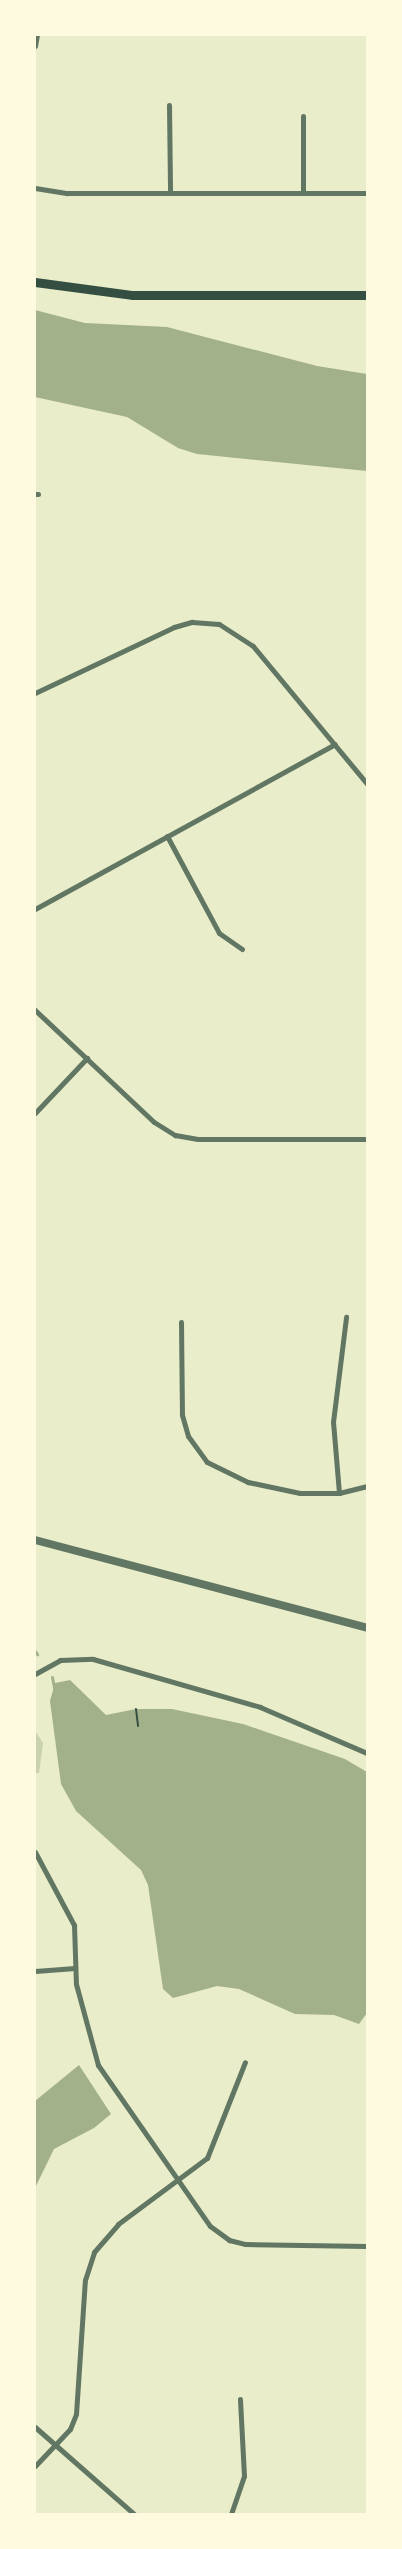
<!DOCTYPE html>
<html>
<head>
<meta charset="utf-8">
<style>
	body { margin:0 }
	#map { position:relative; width:402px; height:2549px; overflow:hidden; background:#e9edc9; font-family:"Varela Round",sans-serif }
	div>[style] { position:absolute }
	.green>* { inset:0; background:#cad2ad }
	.water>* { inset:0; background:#a3b18a }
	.stream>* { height:3px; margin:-1.5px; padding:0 1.5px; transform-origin:1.5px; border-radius:1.5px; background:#a3b18a }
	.path>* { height:2px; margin:-1px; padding:0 1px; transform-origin:1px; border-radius:1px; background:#344e41 }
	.minor>* { height:5px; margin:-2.5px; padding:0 2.5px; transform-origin:2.5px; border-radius:2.5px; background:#617663 }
	.tertiary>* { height:8px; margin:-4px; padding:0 4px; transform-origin:4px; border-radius:4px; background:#617663 }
	.secondary>* { height:9px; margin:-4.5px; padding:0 4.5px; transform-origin:4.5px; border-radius:4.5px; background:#344e41 }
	span { translate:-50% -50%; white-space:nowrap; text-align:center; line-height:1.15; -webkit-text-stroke:4px #fefae0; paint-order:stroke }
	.frame { position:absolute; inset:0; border:36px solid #fefae0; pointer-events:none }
</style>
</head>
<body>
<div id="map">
	<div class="green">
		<div style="clip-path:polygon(35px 1731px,43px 1743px,39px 1773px,35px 1773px)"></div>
	</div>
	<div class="water">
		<div style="clip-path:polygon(35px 310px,85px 323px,167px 327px,317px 366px,367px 374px,367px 471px,197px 454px,178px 448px,127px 417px,35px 397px)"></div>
		<div style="clip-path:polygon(70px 1680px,106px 1715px,136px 1709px,172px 1709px,243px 1724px,345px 1759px,367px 1772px,367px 2013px,359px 2024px,334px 2015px,295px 2014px,239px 1989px,217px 1986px,173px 1998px,163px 1989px,148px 1885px,141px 1870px,76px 1811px,61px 1784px,50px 1701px,55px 1683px)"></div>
		<div style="clip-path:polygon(79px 2065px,111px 2114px,94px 2128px,54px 2149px,35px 2188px,35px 2101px)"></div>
	</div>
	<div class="stream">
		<div style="left:35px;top:1651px;width:4px;rotate:56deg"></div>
		<div style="left:52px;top:1677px;width:15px;rotate:79deg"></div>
	</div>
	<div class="path">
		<div style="left:136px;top:1709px;width:17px;rotate:83deg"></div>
	</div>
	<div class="minor">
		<div style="left:35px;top:46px;width:11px;rotate:-80deg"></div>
		<div style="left:169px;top:105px;width:88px;rotate:89.3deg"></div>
		<div style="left:35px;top:188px;width:33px;rotate:9deg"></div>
		<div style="left:68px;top:193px;width:299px"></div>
		<div style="left:303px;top:193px;width:77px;rotate:-90deg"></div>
		<div style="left:35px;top:494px;width:3px"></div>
		<div style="left:35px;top:693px;width:154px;rotate:-25.4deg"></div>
		<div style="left:174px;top:627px;width:19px;rotate:-16deg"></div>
		<div style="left:192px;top:622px;width:27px;rotate:4deg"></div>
		<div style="left:219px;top:624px;width:40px;rotate:32.9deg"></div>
		<div style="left:253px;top:646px;width:179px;rotate:50.4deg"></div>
		<div style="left:167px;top:836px;width:110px;rotate:61.8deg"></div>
		<div style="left:219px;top:933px;width:28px;rotate:35deg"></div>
		<div style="left:35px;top:909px;width:342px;rotate:-28.8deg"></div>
		<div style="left:35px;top:1010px;width:163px;rotate:43.3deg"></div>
		<div style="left:154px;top:1122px;width:25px;rotate:32deg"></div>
		<div style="left:175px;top:1135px;width:23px;rotate:10deg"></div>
		<div style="left:198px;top:1139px;width:169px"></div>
		<div style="left:35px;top:1113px;width:76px;rotate:-46.6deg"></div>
		<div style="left:181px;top:1322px;width:93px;rotate:89.4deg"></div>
		<div style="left:182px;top:1415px;width:22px;rotate:74deg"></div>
		<div style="left:188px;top:1436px;width:32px;rotate:54deg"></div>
		<div style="left:207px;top:1462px;width:46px;rotate:26deg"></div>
		<div style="left:248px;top:1482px;width:53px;rotate:11.9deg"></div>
		<div style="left:300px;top:1493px;width:39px"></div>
		<div style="left:339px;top:1493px;width:29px;rotate:-14deg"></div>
		<div style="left:339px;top:1493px;width:71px;rotate:-94.8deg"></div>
		<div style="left:333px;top:1422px;width:106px;rotate:-82.9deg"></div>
		<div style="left:35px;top:1674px;width:29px;rotate:-29deg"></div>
		<div style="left:60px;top:1660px;width:33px;rotate:-2deg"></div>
		<div style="left:93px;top:1659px;width:174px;rotate:16deg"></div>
		<div style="left:260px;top:1707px;width:116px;rotate:23.3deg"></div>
		<div style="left:35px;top:1852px;width:83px;rotate:61.9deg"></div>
		<div style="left:74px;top:1925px;width:59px;rotate:88.1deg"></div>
		<div style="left:76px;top:1984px;width:84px;rotate:74.8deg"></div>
		<div style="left:98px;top:2065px;width:196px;rotate:55.2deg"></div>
		<div style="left:210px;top:2226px;width:24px;rotate:36deg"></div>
		<div style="left:229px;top:2240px;width:16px;rotate:14deg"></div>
		<div style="left:245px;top:2244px;width:122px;rotate:0.9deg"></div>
		<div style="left:35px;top:1971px;width:40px;rotate:-4.3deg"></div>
		<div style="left:35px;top:2427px;width:132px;rotate:41.3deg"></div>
		<div style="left:35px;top:2466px;width:51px;rotate:-46.6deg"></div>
		<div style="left:70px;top:2429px;width:16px;rotate:-68deg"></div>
		<div style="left:76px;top:2414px;width:134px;rotate:-86.2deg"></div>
		<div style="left:85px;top:2280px;width:29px;rotate:-72deg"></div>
		<div style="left:94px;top:2252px;width:37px;rotate:-49deg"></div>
		<div style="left:118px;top:2224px;width:111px;rotate:-36.6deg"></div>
		<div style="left:207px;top:2158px;width:103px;rotate:-68.4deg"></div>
		<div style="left:231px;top:2514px;width:40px;rotate:-71.1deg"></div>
		<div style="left:244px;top:2476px;width:77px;rotate:-93deg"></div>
	</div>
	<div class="tertiary">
		<div style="left:35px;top:1540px;width:343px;rotate:14.8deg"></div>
	</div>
	<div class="secondary">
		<div style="left:35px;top:282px;width:99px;rotate:7.6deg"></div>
		<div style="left:133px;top:295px;width:234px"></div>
	</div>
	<div class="frame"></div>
</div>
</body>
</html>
